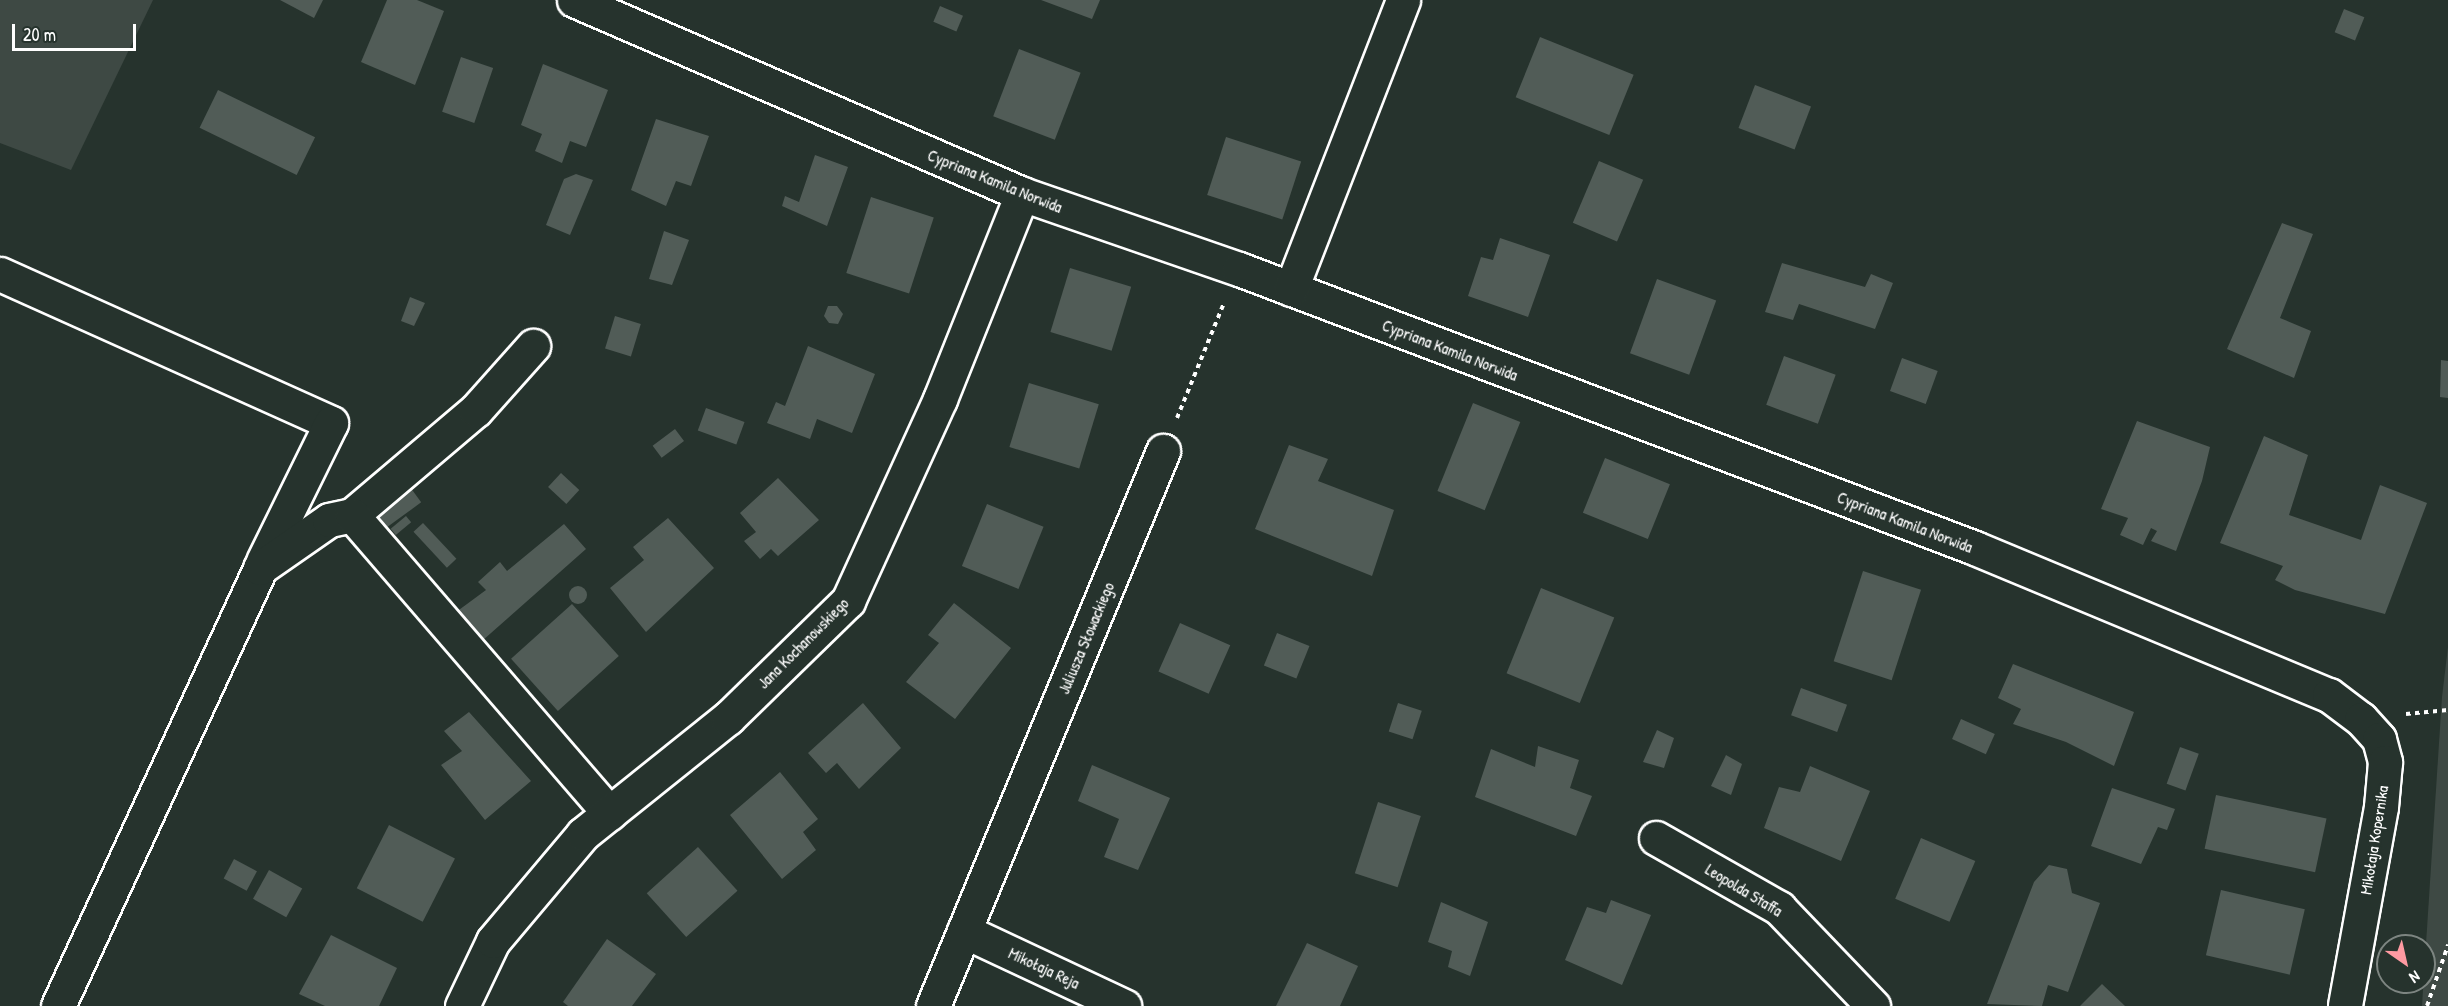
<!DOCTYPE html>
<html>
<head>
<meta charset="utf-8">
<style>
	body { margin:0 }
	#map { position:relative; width:2448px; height:1006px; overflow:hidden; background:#26332d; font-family:"Patrick Hand",sans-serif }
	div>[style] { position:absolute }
	.green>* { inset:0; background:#3e4944 }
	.building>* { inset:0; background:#515c57; transform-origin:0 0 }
	.round { border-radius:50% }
	.path>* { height:4px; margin-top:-2px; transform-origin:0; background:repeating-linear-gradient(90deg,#fff 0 4.5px,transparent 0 9px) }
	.roads { filter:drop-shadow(2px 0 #fff) drop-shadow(-2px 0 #fff) drop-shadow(0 2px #fff) drop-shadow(0 -2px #fff) }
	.minor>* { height:33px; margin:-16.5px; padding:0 16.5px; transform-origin:16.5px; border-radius:16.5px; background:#26332d }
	span { translate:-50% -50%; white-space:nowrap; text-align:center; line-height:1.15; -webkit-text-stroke:5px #26332d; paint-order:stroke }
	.street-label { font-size:16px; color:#fff }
	.north { position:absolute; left:2376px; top:934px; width:60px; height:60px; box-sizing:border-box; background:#26332d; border:2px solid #7d8581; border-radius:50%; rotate:146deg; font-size:16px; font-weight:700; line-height:24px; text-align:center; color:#fff }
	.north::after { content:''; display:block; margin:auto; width:21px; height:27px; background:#ff9aa2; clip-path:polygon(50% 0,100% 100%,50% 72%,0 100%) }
	.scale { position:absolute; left:12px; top:24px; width:124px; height:27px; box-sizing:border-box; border:3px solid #fff; border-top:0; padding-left:8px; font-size:18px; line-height:21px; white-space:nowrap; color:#fff; -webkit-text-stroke:4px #26332d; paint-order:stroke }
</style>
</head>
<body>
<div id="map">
	<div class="green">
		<div style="clip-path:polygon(0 0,153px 0,71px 170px,0 143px)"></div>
		<div style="clip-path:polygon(2448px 647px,2448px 1006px,2422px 1006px,2442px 697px)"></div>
	</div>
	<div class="building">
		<div style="clip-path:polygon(280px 0,323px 0,314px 18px)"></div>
		<div style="clip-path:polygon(387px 0,417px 0,444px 11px,415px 85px,361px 62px)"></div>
		<div style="clip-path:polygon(1041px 0,1100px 0,1092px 19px)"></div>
		<div style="left:940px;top:6px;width:25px;height:17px;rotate:23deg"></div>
		<div style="left:2344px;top:9px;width:22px;height:25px;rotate:22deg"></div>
		<div style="left:1540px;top:37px;width:101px;height:65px;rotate:22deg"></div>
		<div style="left:1019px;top:49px;width:66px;height:72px;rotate:21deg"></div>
		<div style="left:461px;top:57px;width:34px;height:58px;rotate:19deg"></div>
		<div style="clip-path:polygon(543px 64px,608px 90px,586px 147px,570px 141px,562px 163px,535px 151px,542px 134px,521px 125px)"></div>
		<div style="left:1755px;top:85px;width:60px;height:46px;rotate:21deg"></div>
		<div style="left:218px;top:90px;width:108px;height:42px;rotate:26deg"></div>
		<div style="clip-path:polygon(656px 119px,709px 136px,691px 186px,676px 181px,666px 206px,631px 190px)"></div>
		<div style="left:1226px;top:137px;width:79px;height:61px;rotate:18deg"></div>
		<div style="clip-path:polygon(815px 155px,848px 167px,827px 226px,782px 206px,785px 196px,799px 202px)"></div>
		<div style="left:1599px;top:161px;width:48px;height:67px;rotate:23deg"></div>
		<div style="clip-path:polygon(576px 174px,593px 180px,570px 235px,546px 225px,564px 179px)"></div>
		<div style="left:871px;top:197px;width:66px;height:80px;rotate:18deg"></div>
		<div style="clip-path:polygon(2282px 223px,2313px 234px,2280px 318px,2311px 331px,2294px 378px,2227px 349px)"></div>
		<div style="clip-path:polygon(664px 231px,689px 240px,672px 285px,649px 279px)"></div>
		<div style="clip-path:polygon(1500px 238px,1550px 255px,1528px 317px,1468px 296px,1481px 257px,1493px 260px)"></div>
		<div style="clip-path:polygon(1782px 263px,1865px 287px,1871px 274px,1893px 283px,1875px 329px,1799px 304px,1793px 320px,1765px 312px)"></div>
		<div style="left:1070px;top:268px;width:64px;height:67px;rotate:17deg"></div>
		<div style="left:1657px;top:279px;width:63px;height:79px;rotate:20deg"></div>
		<div style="clip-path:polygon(410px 297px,425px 303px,414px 326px,401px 321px)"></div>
		<div style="clip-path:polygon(828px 306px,837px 306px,843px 314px,838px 324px,829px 323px,824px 316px)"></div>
		<div style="left:615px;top:316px;width:27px;height:34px;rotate:17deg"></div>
		<div style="clip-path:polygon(808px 346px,875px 374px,852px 433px,817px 419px,810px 439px,767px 423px,776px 402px,785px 406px)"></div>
		<div style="left:1784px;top:356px;width:55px;height:52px;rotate:20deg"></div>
		<div style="left:1902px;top:358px;width:38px;height:35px;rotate:20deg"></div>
		<div style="clip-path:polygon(2441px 360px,2448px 361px,2448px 398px,2440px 397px)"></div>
		<div style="left:1029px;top:383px;width:73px;height:67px;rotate:17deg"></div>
		<div style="left:1473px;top:403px;width:51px;height:95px;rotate:22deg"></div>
		<div style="left:706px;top:408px;width:41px;height:24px;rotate:20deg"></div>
		<div style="clip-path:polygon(2137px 421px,2210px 447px,2202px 481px,2176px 551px,2151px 541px,2157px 531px,2151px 528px,2143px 545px,2120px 535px,2128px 518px,2101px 509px)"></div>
		<div style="left:675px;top:429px;width:15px;height:28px;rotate:53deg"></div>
		<div style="clip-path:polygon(2264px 436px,2308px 455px,2289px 515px,2361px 540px,2380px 485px,2427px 503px,2385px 614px,2295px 590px,2275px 580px,2283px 566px,2220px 543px)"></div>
		<div style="clip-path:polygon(1289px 445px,1328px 459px,1318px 481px,1394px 510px,1372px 576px,1255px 529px)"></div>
		<div style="left:1605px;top:458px;width:70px;height:59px;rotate:22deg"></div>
		<div style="left:561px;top:473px;width:25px;height:19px;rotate:43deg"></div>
		<div style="clip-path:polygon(778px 478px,819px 520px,778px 556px,771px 549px,760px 559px,744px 541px,756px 532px,740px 513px)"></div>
		<div style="left:410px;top:487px;width:19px;height:53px;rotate:54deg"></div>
		<div style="left:987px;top:504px;width:61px;height:67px;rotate:22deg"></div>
		<div style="left:406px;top:516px;width:8px;height:20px;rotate:50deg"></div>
		<div style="clip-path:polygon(668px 518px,714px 568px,646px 632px,610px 588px,644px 560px,633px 547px)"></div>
		<div style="left:423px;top:523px;width:49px;height:13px;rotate:47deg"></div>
		<div style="clip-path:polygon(564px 524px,586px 549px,474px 648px,448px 618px,486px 590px,478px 582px,500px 562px,507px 571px)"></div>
		<div style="left:1863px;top:571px;width:61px;height:95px;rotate:18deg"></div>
		<div class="round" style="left:569px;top:586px;width:18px;height:18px"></div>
		<div style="left:1541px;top:588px;width:79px;height:92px;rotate:22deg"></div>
		<div style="clip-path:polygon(954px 603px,1011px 648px,955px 719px,906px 682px,939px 643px,928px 635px)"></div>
		<div style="left:572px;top:604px;width:70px;height:82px;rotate:48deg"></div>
		<div style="left:1180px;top:623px;width:55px;height:53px;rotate:24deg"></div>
		<div style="left:1277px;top:633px;width:35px;height:35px;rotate:22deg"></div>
		<div style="clip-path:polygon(2013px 664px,2134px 712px,2114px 766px,2066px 742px,2013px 724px,2021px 709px,1998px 698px)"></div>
		<div style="left:1801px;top:688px;width:49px;height:29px;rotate:20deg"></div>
		<div style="clip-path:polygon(863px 703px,901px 748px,859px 789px,837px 763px,826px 773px,808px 753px)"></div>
		<div style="left:1398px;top:703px;width:25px;height:30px;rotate:18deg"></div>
		<div style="clip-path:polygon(469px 712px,531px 781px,485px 820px,441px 765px,462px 751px,444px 731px)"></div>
		<div style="left:1961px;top:719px;width:37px;height:22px;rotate:24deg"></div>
		<div style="clip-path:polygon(1657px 730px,1674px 738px,1664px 768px,1643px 762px)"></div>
		<div style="clip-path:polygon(1538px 746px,1579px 760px,1570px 788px,1592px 796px,1576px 836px,1475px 797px,1491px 749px,1535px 767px)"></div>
		<div style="left:2180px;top:747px;width:20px;height:39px;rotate:20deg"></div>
		<div style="clip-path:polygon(1726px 755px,1742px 764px,1731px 795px,1711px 786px)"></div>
		<div style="clip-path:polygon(1092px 765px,1170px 798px,1138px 870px,1104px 857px,1119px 819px,1078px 801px)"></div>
		<div style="clip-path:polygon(1810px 766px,1870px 791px,1841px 861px,1764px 828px,1779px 787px,1800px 792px)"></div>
		<div style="clip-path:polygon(780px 772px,818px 819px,803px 832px,816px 850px,782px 879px,730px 815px)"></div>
		<div style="clip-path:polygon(2112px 788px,2175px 809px,2167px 830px,2158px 827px,2141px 864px,2091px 846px)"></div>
		<div style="left:2216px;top:795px;width:113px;height:55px;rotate:12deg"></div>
		<div style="left:1378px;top:802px;width:45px;height:75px;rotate:18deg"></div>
		<div style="left:389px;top:825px;width:74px;height:71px;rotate:27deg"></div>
		<div style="left:1921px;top:838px;width:59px;height:66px;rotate:23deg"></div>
		<div style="left:698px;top:847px;width:59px;height:69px;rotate:48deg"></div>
		<div style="left:234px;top:859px;width:26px;height:22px;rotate:28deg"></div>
		<div style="clip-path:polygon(2049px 865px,2067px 869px,2072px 893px,2100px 903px,2068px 992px,2048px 985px,2042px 1006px,1987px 1004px,2034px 882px)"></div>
		<div style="left:269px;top:870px;width:38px;height:33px;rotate:29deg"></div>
		<div style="left:2221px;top:890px;width:86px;height:67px;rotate:13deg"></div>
		<div style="clip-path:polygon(1611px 900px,1651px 915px,1622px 985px,1565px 960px,1587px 907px,1606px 913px)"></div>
		<div style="clip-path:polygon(1441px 902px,1488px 922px,1470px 976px,1448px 967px,1452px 951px,1428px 942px)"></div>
		<div style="clip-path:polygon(331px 935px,397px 968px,379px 1006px,325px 1006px,299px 994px)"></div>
		<div style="clip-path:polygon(607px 939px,656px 974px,632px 1006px,568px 1006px,563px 1002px)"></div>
		<div style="clip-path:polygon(1307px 943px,1358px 966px,1340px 1006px,1276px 1006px)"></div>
		<div style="clip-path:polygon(2102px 984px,2125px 1006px,2080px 1006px)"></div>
	</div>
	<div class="path">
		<div style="left:1177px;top:418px;width:124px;rotate:-67.8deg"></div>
		<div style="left:2406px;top:714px;width:42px;rotate:-5.4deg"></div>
		<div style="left:2427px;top:1006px;width:65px;rotate:-71deg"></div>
	</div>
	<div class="roads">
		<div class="minor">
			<div style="left:574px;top:0;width:488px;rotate:23.4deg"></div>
			<div style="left:1022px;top:194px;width:230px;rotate:19.1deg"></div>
			<div style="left:1239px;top:269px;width:787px;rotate:20.76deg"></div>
			<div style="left:1975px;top:548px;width:383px;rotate:22.6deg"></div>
			<div style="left:2329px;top:695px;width:40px;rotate:37deg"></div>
			<div style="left:2361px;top:719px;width:27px;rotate:48deg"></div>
			<div style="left:2379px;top:739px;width:24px;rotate:75deg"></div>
			<div style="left:2385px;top:762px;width:45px;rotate:95.1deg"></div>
			<div style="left:2381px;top:807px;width:202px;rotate:100.3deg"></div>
			<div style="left:0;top:274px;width:363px;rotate:24.2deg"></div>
			<div style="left:331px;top:423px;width:154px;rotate:116.2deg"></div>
			<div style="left:1291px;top:289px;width:310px;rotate:-68.8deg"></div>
			<div style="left:352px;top:515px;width:162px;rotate:-40.3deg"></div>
			<div style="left:476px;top:410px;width:86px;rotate:-48.3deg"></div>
			<div style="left:1656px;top:838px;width:142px;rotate:29.6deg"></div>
			<div style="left:1779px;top:908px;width:136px;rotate:46.2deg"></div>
			<div style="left:964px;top:931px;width:177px;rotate:25.1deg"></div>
			<div style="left:58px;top:1006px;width:482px;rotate:-65.2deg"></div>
			<div style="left:260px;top:568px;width:84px;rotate:-34.8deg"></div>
			<div style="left:329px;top:520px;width:24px;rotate:-12deg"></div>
			<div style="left:352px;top:515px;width:394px;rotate:49.2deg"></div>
			<div style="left:462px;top:1006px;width:72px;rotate:-64.5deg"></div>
			<div style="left:493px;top:941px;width:140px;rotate:-49.9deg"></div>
			<div style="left:583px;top:834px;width:186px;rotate:-38.7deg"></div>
			<div style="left:728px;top:718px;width:168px;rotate:-44.3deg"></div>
			<div style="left:848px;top:601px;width:222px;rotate:-65.5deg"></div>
			<div style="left:940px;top:399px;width:221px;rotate:-68.2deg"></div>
			<div style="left:933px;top:1006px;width:601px;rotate:-67.49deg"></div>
		</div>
	</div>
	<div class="street-label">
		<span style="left:995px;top:181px;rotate:22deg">Cypriana Kamila Norwida</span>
		<span style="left:1450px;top:350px;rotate:21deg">Cypriana Kamila Norwida</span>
		<span style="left:1905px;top:522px;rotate:21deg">Cypriana Kamila Norwida</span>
		<span style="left:1086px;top:638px;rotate:-67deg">Juliusza Słowackiego</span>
		<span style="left:803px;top:643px;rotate:-45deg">Jana Kochanowskiego</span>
		<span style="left:2374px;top:840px;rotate:-81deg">Mikołaja Kopernika</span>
		<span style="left:1744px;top:890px;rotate:31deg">Leopolda Staffa</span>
		<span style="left:1044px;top:968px;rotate:25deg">Mikołaja Reja</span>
	</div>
	<div class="north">N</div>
	<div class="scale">20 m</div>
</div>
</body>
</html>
